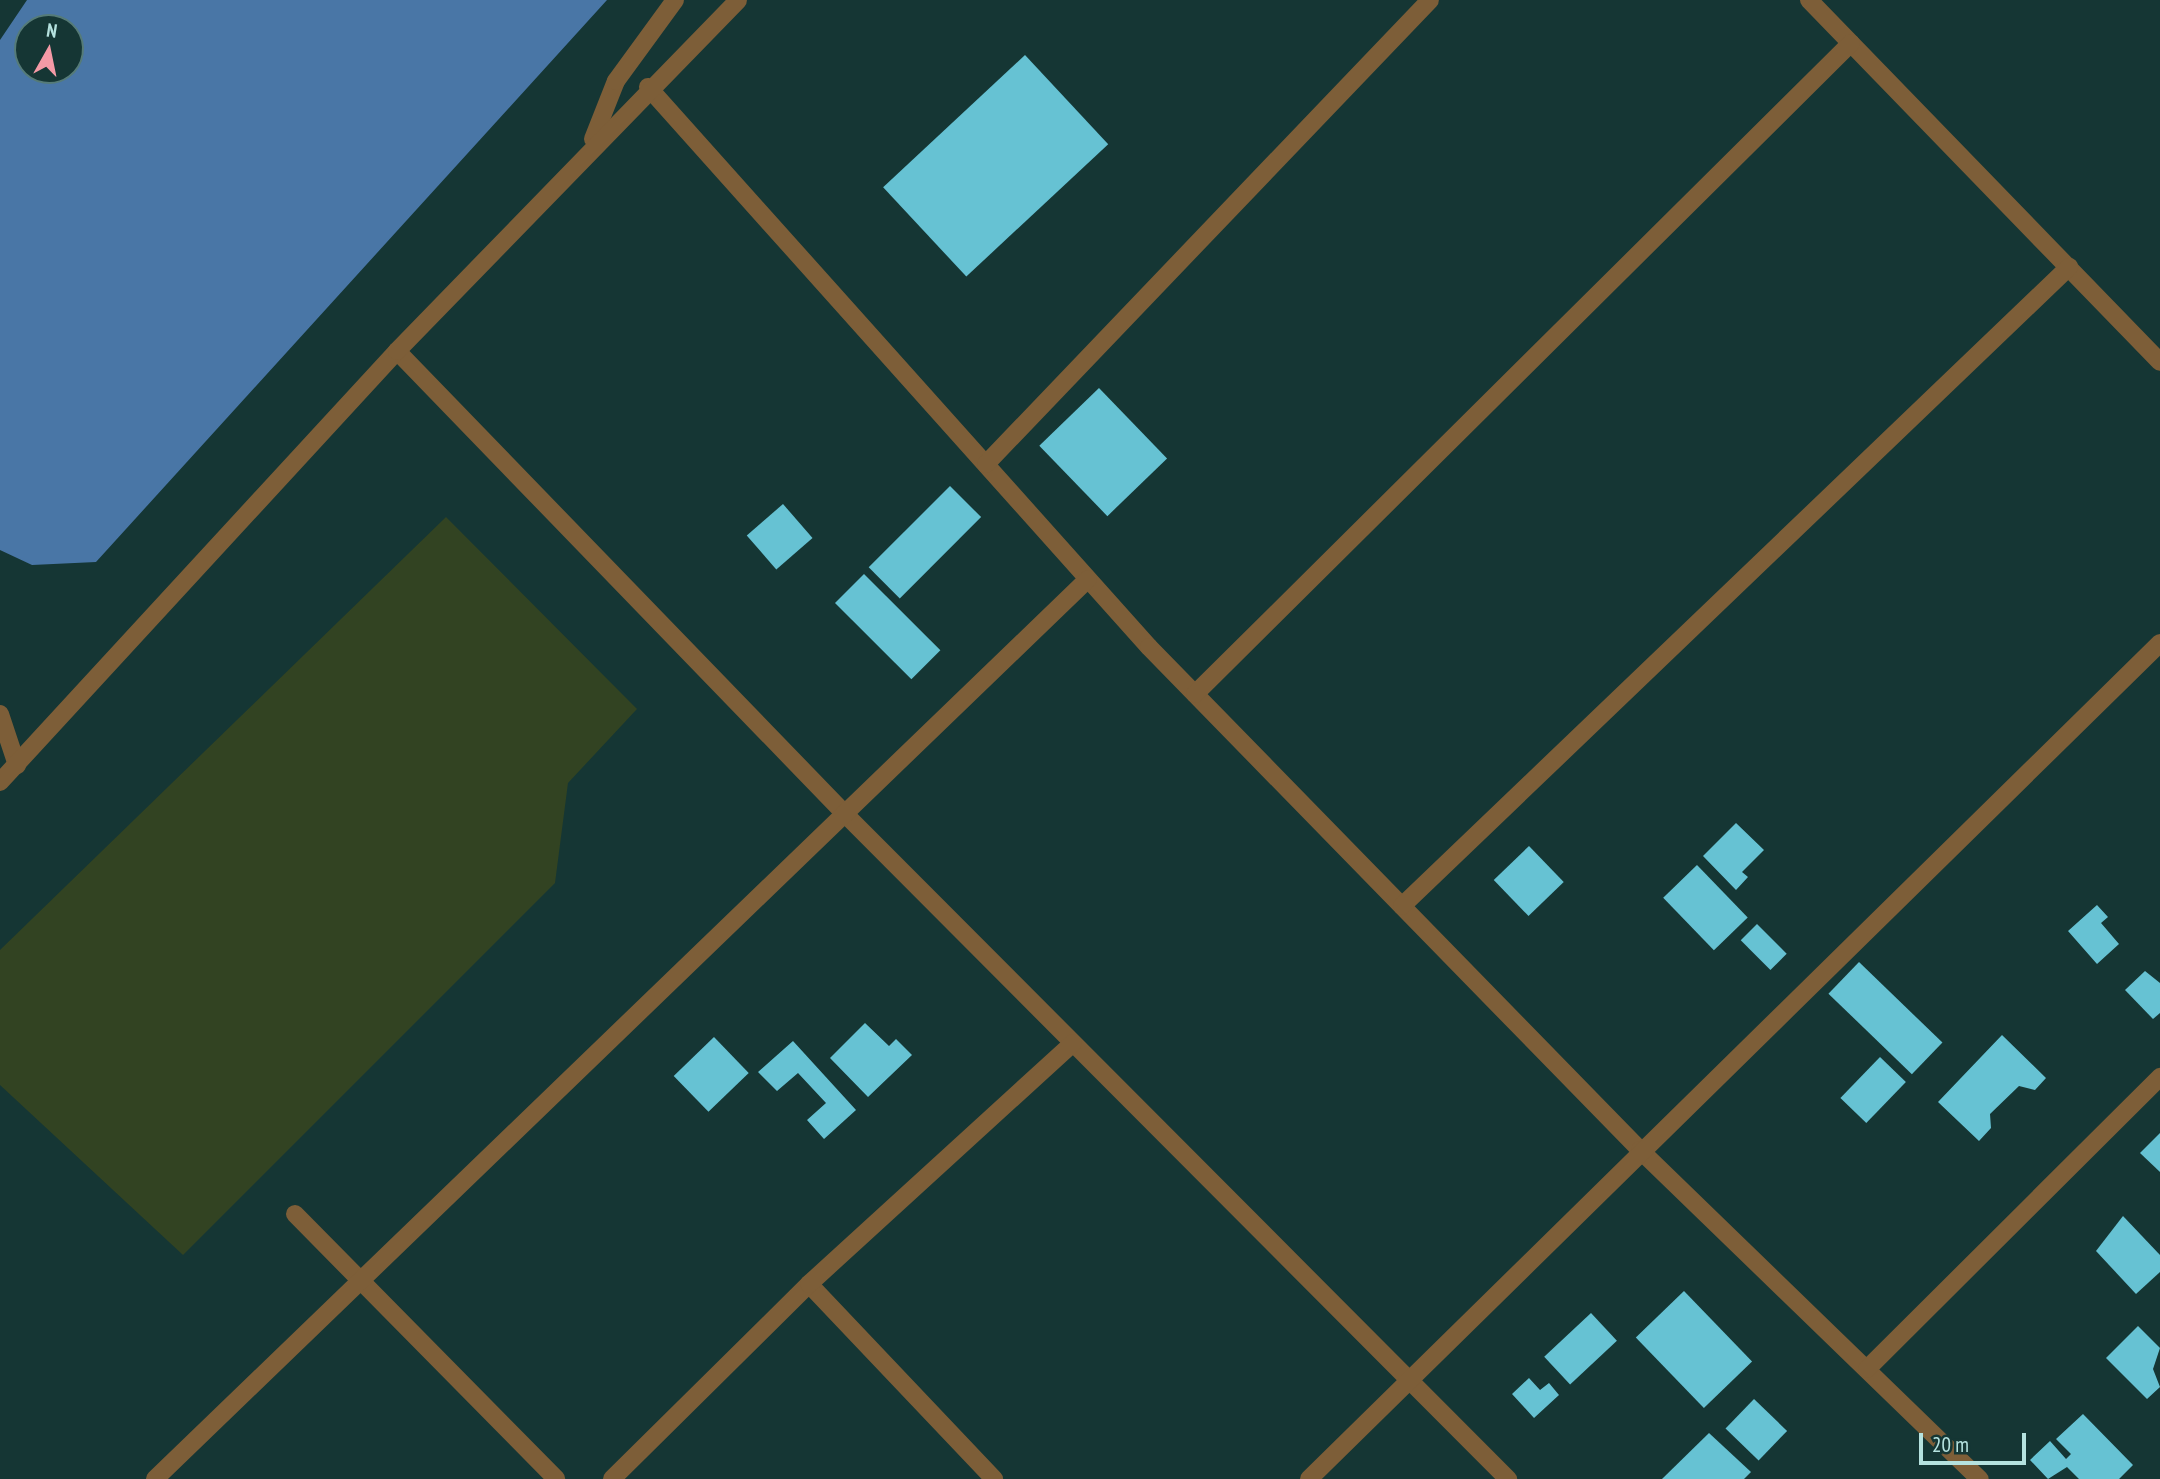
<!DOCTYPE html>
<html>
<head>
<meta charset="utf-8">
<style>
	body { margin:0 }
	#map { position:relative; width:2160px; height:1479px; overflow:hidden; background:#153634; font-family:"PT Sans Narrow",sans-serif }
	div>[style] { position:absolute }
	.green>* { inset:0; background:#324322 }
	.water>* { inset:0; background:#4976a6 }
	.building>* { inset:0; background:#66c2d3; transform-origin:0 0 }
	.minor>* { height:18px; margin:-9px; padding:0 9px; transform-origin:9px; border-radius:9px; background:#7d5e38 }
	span { translate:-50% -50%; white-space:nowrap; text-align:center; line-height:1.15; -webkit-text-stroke:7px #153634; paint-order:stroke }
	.north { position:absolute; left:14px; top:14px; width:70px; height:70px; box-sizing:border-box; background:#153634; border:2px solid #557b78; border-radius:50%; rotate:9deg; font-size:19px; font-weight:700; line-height:28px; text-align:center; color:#b5e2df }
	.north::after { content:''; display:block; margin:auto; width:24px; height:32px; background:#f49aa6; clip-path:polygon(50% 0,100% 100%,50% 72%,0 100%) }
	.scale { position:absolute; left:1919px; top:1433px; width:107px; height:32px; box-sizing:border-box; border:4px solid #b5e2df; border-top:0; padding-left:9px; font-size:21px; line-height:24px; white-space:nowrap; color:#b5e2df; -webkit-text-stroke:5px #153634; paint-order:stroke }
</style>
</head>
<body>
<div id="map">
	<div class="green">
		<div style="clip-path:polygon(446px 517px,637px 709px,568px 783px,555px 883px,183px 1255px,0 1085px,0 950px)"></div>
	</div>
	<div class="water">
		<div style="clip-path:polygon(evenodd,27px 0,607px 0,96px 562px,32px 565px,0 550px,0 40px,27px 0,28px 28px,70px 28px,70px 70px,28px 70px,28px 28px)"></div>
	</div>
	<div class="building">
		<div style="left:1025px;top:55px;width:122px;height:194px;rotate:47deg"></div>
		<div style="left:1099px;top:388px;width:98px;height:83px;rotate:46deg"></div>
		<div style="left:950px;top:486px;width:44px;height:115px;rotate:45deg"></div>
		<div style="left:783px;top:504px;width:45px;height:48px;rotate:49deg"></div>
		<div style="left:864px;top:574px;width:108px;height:41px;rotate:45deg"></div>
		<div style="clip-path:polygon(1736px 823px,1764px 850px,1742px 872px,1748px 877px,1736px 890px,1703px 856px)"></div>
		<div style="left:1529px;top:846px;width:50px;height:49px;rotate:46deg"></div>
		<div style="left:1697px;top:865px;width:73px;height:47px;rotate:46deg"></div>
		<div style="clip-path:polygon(2097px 905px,2108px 917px,2101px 923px,2119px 944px,2097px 964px,2068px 931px)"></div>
		<div style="left:1757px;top:924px;width:42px;height:23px;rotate:45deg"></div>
		<div style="left:1859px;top:962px;width:116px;height:44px;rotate:44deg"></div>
		<div style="clip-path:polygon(2145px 971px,2160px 983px,2160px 1013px,2153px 1019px,2125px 990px)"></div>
		<div style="clip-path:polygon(865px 1023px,889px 1046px,896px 1039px,912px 1055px,868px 1097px,830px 1058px)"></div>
		<div style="clip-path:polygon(2002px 1035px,2046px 1078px,2035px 1090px,2019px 1086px,1990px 1114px,1991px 1128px,1979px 1141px,1938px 1102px)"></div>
		<div style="left:714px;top:1037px;width:50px;height:56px;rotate:46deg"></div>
		<div style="clip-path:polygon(793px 1041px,856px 1110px,824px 1139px,807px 1120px,826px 1103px,798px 1073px,777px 1091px,758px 1072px)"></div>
		<div style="left:1880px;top:1057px;width:36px;height:57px;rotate:44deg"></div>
		<div style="clip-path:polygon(2160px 1133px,2160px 1172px,2140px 1153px)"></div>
		<div style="clip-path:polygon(2123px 1216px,2160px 1255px,2160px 1272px,2136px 1294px,2096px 1251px)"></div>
		<div style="left:1684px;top:1291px;width:98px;height:67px;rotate:46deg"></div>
		<div style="left:1591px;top:1313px;width:38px;height:64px;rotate:47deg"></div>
		<div style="clip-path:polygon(2138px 1326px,2160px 1348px,2153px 1369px,2160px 1387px,2147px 1399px,2106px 1358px)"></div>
		<div style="clip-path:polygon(1529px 1378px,1540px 1390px,1549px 1383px,1559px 1395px,1534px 1418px,1512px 1394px)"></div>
		<div style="left:1754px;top:1399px;width:46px;height:41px;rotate:44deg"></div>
		<div style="clip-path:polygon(2083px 1414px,2133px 1465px,2119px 1479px,2079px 1479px,2067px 1467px,2048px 1479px,2030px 1460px,2050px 1441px,2066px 1459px,2071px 1454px,2056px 1439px)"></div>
		<div style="clip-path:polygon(1709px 1433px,1751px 1472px,1744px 1479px,1662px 1479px)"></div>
	</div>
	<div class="minor">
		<div style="left:1809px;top:0;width:504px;rotate:45.88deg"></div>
		<div style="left:648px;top:87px;width:751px;rotate:48.18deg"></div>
		<div style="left:1149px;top:647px;width:703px;rotate:45.69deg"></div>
		<div style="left:1640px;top:1150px;width:473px;rotate:44.1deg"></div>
		<div style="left:593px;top:139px;width:62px;rotate:-68.4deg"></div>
		<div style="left:616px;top:81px;width:100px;rotate:-53.9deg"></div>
		<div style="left:397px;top:351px;width:646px;rotate:45.94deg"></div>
		<div style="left:846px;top:815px;width:938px;rotate:45.09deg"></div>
		<div style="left:986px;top:464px;width:642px;rotate:-46.26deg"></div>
		<div style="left:1195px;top:694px;width:924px;rotate:-44.78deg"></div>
		<div style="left:0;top:714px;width:54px;rotate:71.6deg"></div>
		<div style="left:0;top:782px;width:586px;rotate:-47.35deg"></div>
		<div style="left:397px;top:351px;width:489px;rotate:-45.8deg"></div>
		<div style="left:1402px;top:906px;width:924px;rotate:-43.77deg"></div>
		<div style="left:295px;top:1214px;width:372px;rotate:45.4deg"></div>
		<div style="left:809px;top:1284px;width:269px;rotate:46.5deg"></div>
		<div style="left:1867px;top:1369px;width:414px;rotate:-44.9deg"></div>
		<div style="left:155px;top:1479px;width:1296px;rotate:-43.97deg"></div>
		<div style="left:612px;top:1479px;width:277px;rotate:-44.7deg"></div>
		<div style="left:809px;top:1284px;width:357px;rotate:-42.4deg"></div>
		<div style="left:1309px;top:1479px;width:1193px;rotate:-44.49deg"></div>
	</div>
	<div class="north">N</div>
	<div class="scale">20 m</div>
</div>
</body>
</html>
